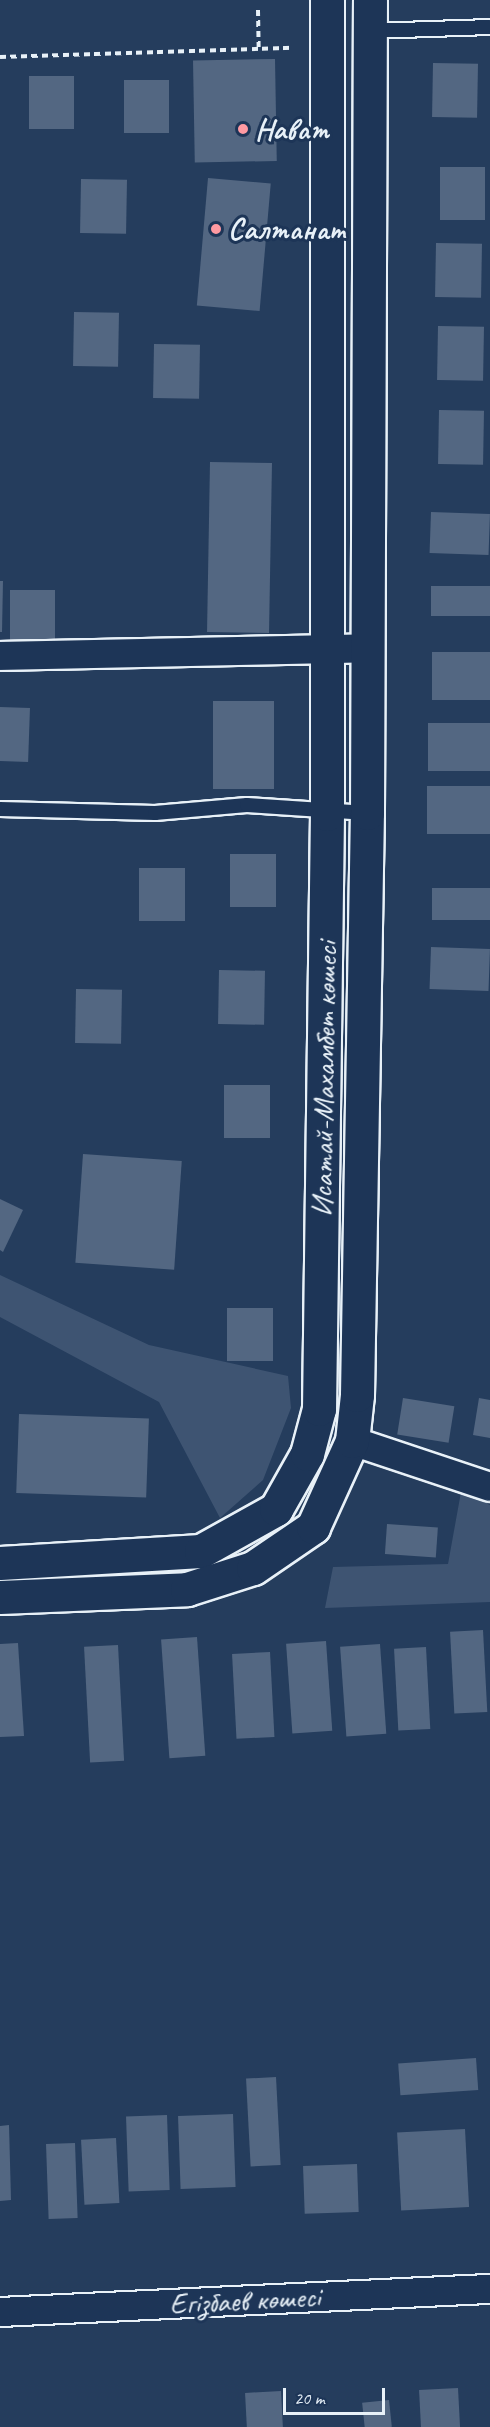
<!DOCTYPE html>
<html>
<head>
<meta charset="utf-8">
<style>
	body { margin:0 }
	#map { position:relative; width:490px; height:2427px; overflow:hidden; background:#253d5d; font-family:Caveat,sans-serif }
	div>[style] { position:absolute }
	.green>* { inset:0; background:#3e5472 }
	.building>* { inset:0; background:#536782; transform-origin:0 0 }
	.path>* { height:4px; margin-top:-2px; transform-origin:0; background:repeating-linear-gradient(90deg,#e8f1f8 0 6px,transparent 0 10.5px) }
	.roads { filter:drop-shadow(2px 0 #e8f1f8) drop-shadow(-2px 0 #e8f1f8) drop-shadow(0 2px #e8f1f8) drop-shadow(0 -2px #e8f1f8) }
	.service>* { height:14px; margin:-7px; padding:0 7px; transform-origin:7px; border-radius:7px; background:#1d3557 }
	.minor>* { height:28px; margin:-14px; padding:0 14px; transform-origin:14px; border-radius:14px; background:#1d3557 }
	.primary>* { height:33px; margin:-16.5px; padding:0 16.5px; transform-origin:16.5px; border-radius:16.5px; background:#1d3557 }
	.dots>* { width:16px; height:16px; translate:-50% -50%; box-sizing:border-box; border:3px solid #1d3557; border-radius:50% }
	span { translate:-50% -50%; white-space:nowrap; text-align:center; line-height:1.15; -webkit-text-stroke:6px #1d3557; paint-order:stroke }
	.poi-label { font-size:30px; color:#e8f1f8; font-weight:700 }
	.left { translate:0 -50%; text-align:left }
	.street-label { font-size:30px; color:#e8f1f8 }
	.scale { position:absolute; left:283px; top:2388px; width:102px; height:27px; box-sizing:border-box; border:3px solid #e8f1f8; border-top:0; padding-left:8px; font-size:18px; line-height:21px; white-space:nowrap; color:#e8f1f8; -webkit-text-stroke:4px #1d3557; paint-order:stroke }
</style>
</head>
<body>
<div id="map">
	<div class="green">
		<div style="clip-path:polygon(0 1275px,149px 1345px,288px 1376px,291px 1408px,263px 1480px,220px 1518px,159px 1402px,0 1317px)"></div>
		<div style="clip-path:polygon(461px 1492px,490px 1505px,490px 1602px,325px 1608px,333px 1567px,448px 1564px)"></div>
	</div>
	<div class="building">
		<div style="left:275px;top:59px;width:102px;height:82px;rotate:89deg"></div>
		<div style="left:433px;top:63px;width:45px;height:54px;rotate:1deg"></div>
		<div style="left:29px;top:76px;width:45px;height:53px"></div>
		<div style="left:124px;top:80px;width:45px;height:53px"></div>
		<div style="left:440px;top:167px;width:45px;height:53px"></div>
		<div style="left:208px;top:178px;width:63px;height:128px;rotate:5deg"></div>
		<div style="left:81px;top:179px;width:46px;height:54px;rotate:1deg"></div>
		<div style="left:436px;top:243px;width:46px;height:54px;rotate:1deg"></div>
		<div style="left:74px;top:312px;width:45px;height:54px;rotate:1deg"></div>
		<div style="left:438px;top:326px;width:46px;height:54px;rotate:1deg"></div>
		<div style="left:154px;top:344px;width:46px;height:54px;rotate:1deg"></div>
		<div style="left:439px;top:410px;width:45px;height:54px;rotate:1deg"></div>
		<div style="left:210px;top:462px;width:62px;height:170px;rotate:1deg"></div>
		<div style="left:431px;top:512px;width:59px;height:41px;rotate:2deg"></div>
		<div style="clip-path:polygon(0 581px,3px 581px,2px 632px,0 632px)"></div>
		<div style="left:490px;top:586px;width:30px;height:59px;rotate:90deg"></div>
		<div style="left:10px;top:590px;width:45px;height:54px"></div>
		<div style="left:490px;top:652px;width:48px;height:58px;rotate:90deg"></div>
		<div style="left:213px;top:701px;width:61px;height:88px"></div>
		<div style="left:0;top:707px;width:30px;height:54px;rotate:2deg"></div>
		<div style="left:490px;top:723px;width:48px;height:62px;rotate:90deg"></div>
		<div style="left:490px;top:786px;width:48px;height:63px;rotate:90deg"></div>
		<div style="left:230px;top:854px;width:46px;height:53px"></div>
		<div style="left:139px;top:868px;width:46px;height:53px"></div>
		<div style="left:490px;top:888px;width:32px;height:58px;rotate:90deg"></div>
		<div style="left:431px;top:947px;width:59px;height:42px;rotate:2deg"></div>
		<div style="left:219px;top:970px;width:46px;height:54px;rotate:1deg"></div>
		<div style="left:76px;top:989px;width:46px;height:54px;rotate:1deg"></div>
		<div style="left:224px;top:1085px;width:46px;height:53px"></div>
		<div style="left:83px;top:1154px;width:99px;height:109px;rotate:4deg"></div>
		<div style="clip-path:polygon(0 1199px,23px 1210px,3px 1252px,0 1250px)"></div>
		<div style="left:227px;top:1308px;width:46px;height:53px"></div>
		<div style="left:403px;top:1398px;width:52px;height:37px;rotate:9deg"></div>
		<div style="clip-path:polygon(479px 1398px,490px 1400px,490px 1438px,473px 1435px)"></div>
		<div style="left:19px;top:1414px;width:130px;height:79px;rotate:2deg"></div>
		<div style="left:387px;top:1524px;width:51px;height:30px;rotate:4deg"></div>
		<div style="left:483px;top:1630px;width:82px;height:33px;rotate:87deg"></div>
		<div style="left:197px;top:1637px;width:119px;height:36px;rotate:86deg"></div>
		<div style="left:326px;top:1641px;width:90px;height:40px;rotate:86deg"></div>
		<div style="clip-path:polygon(18px 1643px,24px 1736px,0 1737px,0 1644px)"></div>
		<div style="left:380px;top:1644px;width:90px;height:40px;rotate:86deg"></div>
		<div style="left:118px;top:1645px;width:116px;height:34px;rotate:87deg"></div>
		<div style="left:426px;top:1647px;width:82px;height:32px;rotate:87deg"></div>
		<div style="left:270px;top:1652px;width:85px;height:38px;rotate:87deg"></div>
		<div style="left:476px;top:2058px;width:32px;height:78px;rotate:86deg"></div>
		<div style="left:276px;top:2077px;width:88px;height:30px;rotate:87deg"></div>
		<div style="left:233px;top:2114px;width:73px;height:55px;rotate:88deg"></div>
		<div style="left:167px;top:2115px;width:75px;height:41px;rotate:88deg"></div>
		<div style="clip-path:polygon(9px 2125px,11px 2200px,0 2201px,0 2126px)"></div>
		<div style="left:465px;top:2129px;width:78px;height:68px;rotate:87deg"></div>
		<div style="left:116px;top:2138px;width:65px;height:35px;rotate:87deg"></div>
		<div style="left:75px;top:2143px;width:75px;height:29px;rotate:88deg"></div>
		<div style="left:357px;top:2164px;width:48px;height:54px;rotate:88deg"></div>
		<div style="left:458px;top:2388px;width:39px;height:39px;rotate:87deg"></div>
		<div style="left:281px;top:2391px;width:36px;height:36px;rotate:87deg"></div>
		<div style="left:389px;top:2400px;width:27px;height:27px;rotate:84deg"></div>
	</div>
	<div class="path">
		<div style="left:258px;top:10px;width:39px;rotate:89deg"></div>
		<div style="left:0;top:57px;width:293px;rotate:-1.8deg"></div>
	</div>
	<div class="roads">
		<div class="service">
			<div style="left:370px;top:31px;width:120px;rotate:-1.9deg"></div>
			<div style="left:0;top:809px;width:155px;rotate:1.5deg"></div>
			<div style="left:155px;top:813px;width:92px;rotate:-5deg"></div>
			<div style="left:247px;top:805px;width:120px;rotate:3.8deg"></div>
		</div>
		<div class="minor">
			<div style="left:0;top:656px;width:368px;rotate:-1.2deg"></div>
			<div style="left:352px;top:1441px;width:145px;rotate:18.4deg"></div>
			<div style="left:0;top:2312px;width:491px;rotate:-2.7deg"></div>
		</div>
		<div class="primary">
			<div style="left:0;top:1563px;width:201px;rotate:-3.4deg"></div>
			<div style="left:201px;top:1551px;width:86px;rotate:-29.2deg"></div>
			<div style="left:276px;top:1509px;width:63px;rotate:-60.6deg"></div>
			<div style="left:307px;top:1454px;width:47px;rotate:-75.1deg"></div>
			<div style="left:319px;top:1409px;width:595px;rotate:-89.23deg"></div>
			<div style="left:327px;top:814px;width:814px;rotate:-90deg"></div>
			<div style="left:0;top:1597px;width:187px;rotate:-2.4deg"></div>
			<div style="left:187px;top:1589px;width:69px;rotate:-17.7deg"></div>
			<div style="left:253px;top:1568px;width:73px;rotate:-34.3deg"></div>
			<div style="left:313px;top:1527px;width:94px;rotate:-65.6deg"></div>
			<div style="left:352px;top:1441px;width:46px;rotate:-83.8deg"></div>
			<div style="left:357px;top:1395px;width:582px;rotate:-89.02deg"></div>
			<div style="left:367px;top:813px;width:813px;rotate:-89.79deg"></div>
		</div>
	</div>
	<div class="dots">
		<div style="left:243px;top:129px;background:#ff9aa2"></div>
		<div style="left:216px;top:229px;background:#ff9aa2"></div>
	</div>
	<div class="poi-label">
		<span class="left" style="left:255px;top:129px">Нават</span>
		<span class="left" style="left:228px;top:229px">Салтанат</span>
	</div>
	<div class="street-label">
		<span style="left:324px;top:1079px;rotate:-89deg">Исатай-Махамбет көшесі</span>
		<span style="left:245px;top:2300px;rotate:-3deg">Егізбаев көшесі</span>
	</div>
	<div class="scale">20 m</div>
</div>
</body>
</html>
